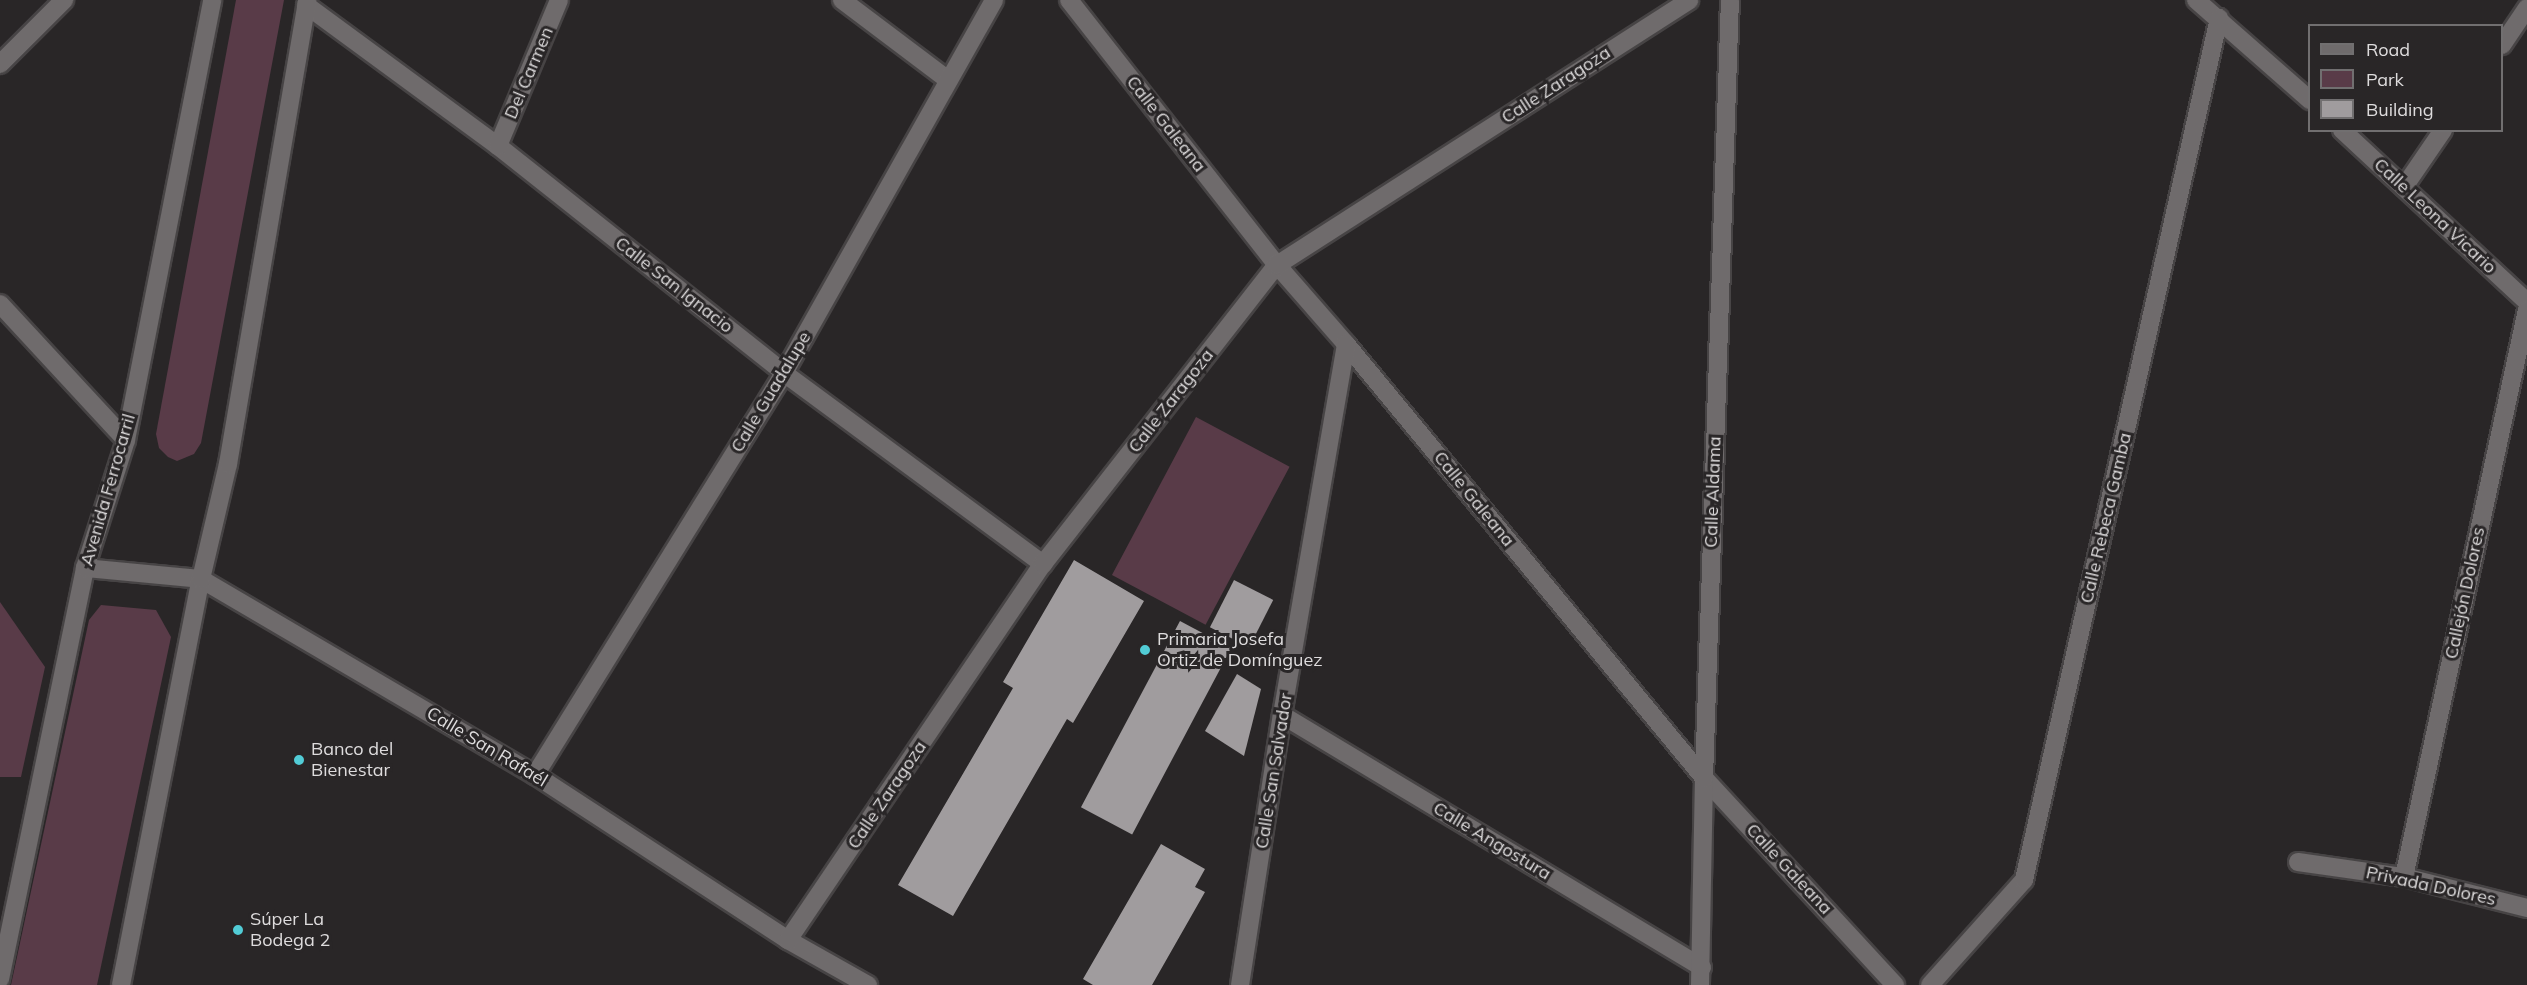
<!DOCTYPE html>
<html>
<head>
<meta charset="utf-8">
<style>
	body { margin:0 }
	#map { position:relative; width:2527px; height:985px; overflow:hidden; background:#292627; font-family:Mulish,sans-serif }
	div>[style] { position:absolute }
	.green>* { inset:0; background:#593b48; transform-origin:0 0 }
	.building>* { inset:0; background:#a09c9e; transform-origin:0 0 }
	.roads { filter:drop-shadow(2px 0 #474445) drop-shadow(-2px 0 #474445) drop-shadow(0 2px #474445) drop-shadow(0 -2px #474445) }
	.street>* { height:18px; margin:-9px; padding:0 9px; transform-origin:9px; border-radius:9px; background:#6f6b6c }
	.secondary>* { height:18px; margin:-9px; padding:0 9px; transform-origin:9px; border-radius:9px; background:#6f6b6c }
	.dots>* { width:16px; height:16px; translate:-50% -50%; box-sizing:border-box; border:3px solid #292627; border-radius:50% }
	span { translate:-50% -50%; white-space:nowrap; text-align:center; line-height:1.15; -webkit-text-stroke:6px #292627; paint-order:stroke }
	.street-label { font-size:18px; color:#dedcdd }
	.poi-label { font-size:18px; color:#dedcdd }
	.left { translate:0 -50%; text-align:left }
	.legend { position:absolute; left:2308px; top:24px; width:195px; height:108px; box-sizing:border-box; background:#292627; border:2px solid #716f70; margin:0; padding:8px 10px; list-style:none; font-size:18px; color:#dedcdd }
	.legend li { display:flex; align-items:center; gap:12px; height:30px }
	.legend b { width:30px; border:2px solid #716f70 }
</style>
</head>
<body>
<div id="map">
	<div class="green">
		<div style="clip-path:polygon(236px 0,284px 0,201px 443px,194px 454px,177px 461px,168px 457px,159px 448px,156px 434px)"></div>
		<div style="left:1196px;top:417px;width:106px;height:179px;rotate:28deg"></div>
		<div style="clip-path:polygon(0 602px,45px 667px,21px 777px,0 777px)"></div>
		<div style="clip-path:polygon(101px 605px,156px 610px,171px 637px,97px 985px,11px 985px,89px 620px)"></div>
	</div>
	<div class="building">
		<div style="clip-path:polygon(1074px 560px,1144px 601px,1073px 723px,1067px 719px,953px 916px,898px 885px,1013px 688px,1003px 682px)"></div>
		<div style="left:1234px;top:580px;width:44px;height:53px;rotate:27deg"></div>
		<div style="left:1180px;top:621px;width:58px;height:211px;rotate:28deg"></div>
		<div style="clip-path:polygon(1237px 674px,1261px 689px,1244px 756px,1205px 731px)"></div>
		<div style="clip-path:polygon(1161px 844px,1205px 869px,1195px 887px,1205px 892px,1152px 985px,1093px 985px,1083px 979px)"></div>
	</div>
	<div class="roads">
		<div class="street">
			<div style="left:842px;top:0;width:133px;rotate:37deg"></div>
			<div style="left:1069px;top:0;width:337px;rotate:51.9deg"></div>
			<div style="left:1277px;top:265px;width:105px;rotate:48.9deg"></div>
			<div style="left:1346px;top:344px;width:563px;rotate:50.48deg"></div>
			<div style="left:1704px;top:778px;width:282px;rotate:47.3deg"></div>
			<div style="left:2196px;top:0;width:152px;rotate:41.3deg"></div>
			<div style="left:306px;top:5px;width:238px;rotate:36.3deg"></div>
			<div style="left:498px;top:146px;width:365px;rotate:38.4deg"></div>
			<div style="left:784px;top:373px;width:322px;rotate:36.4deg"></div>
			<div style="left:2502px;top:45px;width:45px;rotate:-56deg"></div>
			<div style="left:0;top:64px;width:91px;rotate:-45deg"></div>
			<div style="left:2342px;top:130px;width:253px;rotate:42.9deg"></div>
			<div style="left:498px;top:146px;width:158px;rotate:-67.3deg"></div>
			<div style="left:2404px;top:187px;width:69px;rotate:-55.6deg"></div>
			<div style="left:0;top:304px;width:185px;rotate:47.2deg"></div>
			<div style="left:1282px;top:715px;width:490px;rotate:31deg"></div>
			<div style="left:535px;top:775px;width:473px;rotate:-58.2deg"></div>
			<div style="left:784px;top:373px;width:428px;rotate:-60.6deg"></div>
			<div style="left:2298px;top:862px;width:107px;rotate:8.1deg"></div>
			<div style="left:2404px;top:877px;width:127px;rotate:14.1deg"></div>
			<div style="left:2404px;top:877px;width:580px;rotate:-77.76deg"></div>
			<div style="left:788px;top:940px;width:92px;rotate:29.4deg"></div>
			<div style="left:1240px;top:985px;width:273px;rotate:-81.2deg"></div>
			<div style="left:1282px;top:715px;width:376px;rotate:-80.2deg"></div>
			<div style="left:1700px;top:985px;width:207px;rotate:-88.9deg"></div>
			<div style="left:1704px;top:778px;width:778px;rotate:-88.09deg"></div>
			<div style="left:1930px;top:985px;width:141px;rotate:-48.2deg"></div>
			<div style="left:2024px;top:880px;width:884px;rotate:-77.25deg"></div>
		</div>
		<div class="secondary">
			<div style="left:85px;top:568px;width:117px;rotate:5.4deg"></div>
			<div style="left:201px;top:579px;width:387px;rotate:30.4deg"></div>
			<div style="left:535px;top:775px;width:302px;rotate:33.1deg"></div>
			<div style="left:788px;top:940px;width:454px;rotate:-55.9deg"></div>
			<div style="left:1043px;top:564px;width:380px;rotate:-52deg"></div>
			<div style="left:1277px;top:265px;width:490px;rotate:-32.7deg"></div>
			<div style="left:0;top:979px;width:420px;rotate:-78.3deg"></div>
			<div style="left:85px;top:568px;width:134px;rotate:-72.2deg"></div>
			<div style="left:126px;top:440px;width:448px;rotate:-78.9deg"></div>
			<div style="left:121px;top:985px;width:414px;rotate:-78.9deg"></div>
			<div style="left:201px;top:579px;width:118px;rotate:-76.8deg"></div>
			<div style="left:228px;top:464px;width:471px;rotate:-80.3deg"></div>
		</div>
	</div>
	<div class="dots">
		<div style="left:1145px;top:650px;background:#52ccd6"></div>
		<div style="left:299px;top:760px;background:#52ccd6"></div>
		<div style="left:238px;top:930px;background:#52ccd6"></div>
	</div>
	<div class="street-label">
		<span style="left:529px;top:73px;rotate:-67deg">Del Carmen</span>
		<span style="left:1556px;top:85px;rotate:-33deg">Calle Zaragoza</span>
		<span style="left:1166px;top:124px;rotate:52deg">Calle Galeana</span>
		<span style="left:2435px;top:216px;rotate:43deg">Calle Leona Vicario</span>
		<span style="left:674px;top:285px;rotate:38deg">Calle San Ignacio</span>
		<span style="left:771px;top:392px;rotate:-59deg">Calle Guadalupe</span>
		<span style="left:1171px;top:401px;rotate:-52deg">Calle Zaragoza</span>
		<span style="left:108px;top:490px;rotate:-74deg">Avenida Ferrocarril</span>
		<span style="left:1713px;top:492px;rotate:-88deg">Calle Aldama</span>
		<span style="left:1474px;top:499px;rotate:51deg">Calle Galeana</span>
		<span style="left:2106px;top:518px;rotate:-77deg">Calle Rebeca Gamba</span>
		<span style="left:2465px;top:593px;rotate:-78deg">Callejón Dolores</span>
		<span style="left:487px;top:747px;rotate:31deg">Calle San Rafaél</span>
		<span style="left:1274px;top:771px;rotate:-81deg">Calle San Salvador</span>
		<span style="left:887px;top:795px;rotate:-56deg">Calle Zaragoza</span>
		<span style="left:1492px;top:841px;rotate:31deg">Calle Angostura</span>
		<span style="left:1789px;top:869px;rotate:47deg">Calle Galeana</span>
		<span style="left:2431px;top:886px;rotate:12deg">Privada Dolores</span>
	</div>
	<div class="poi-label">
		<span class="left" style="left:1157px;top:650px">Primaria Josefa<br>Ortiz de Domínguez</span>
		<span class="left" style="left:311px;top:760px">Banco del<br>Bienestar</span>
		<span class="left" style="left:250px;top:930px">Súper La<br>Bodega 2</span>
	</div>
	<ul class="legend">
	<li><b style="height:8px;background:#6f6b6c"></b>Road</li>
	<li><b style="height:16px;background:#593b48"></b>Park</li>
	<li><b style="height:16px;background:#a09c9e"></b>Building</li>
	</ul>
</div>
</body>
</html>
